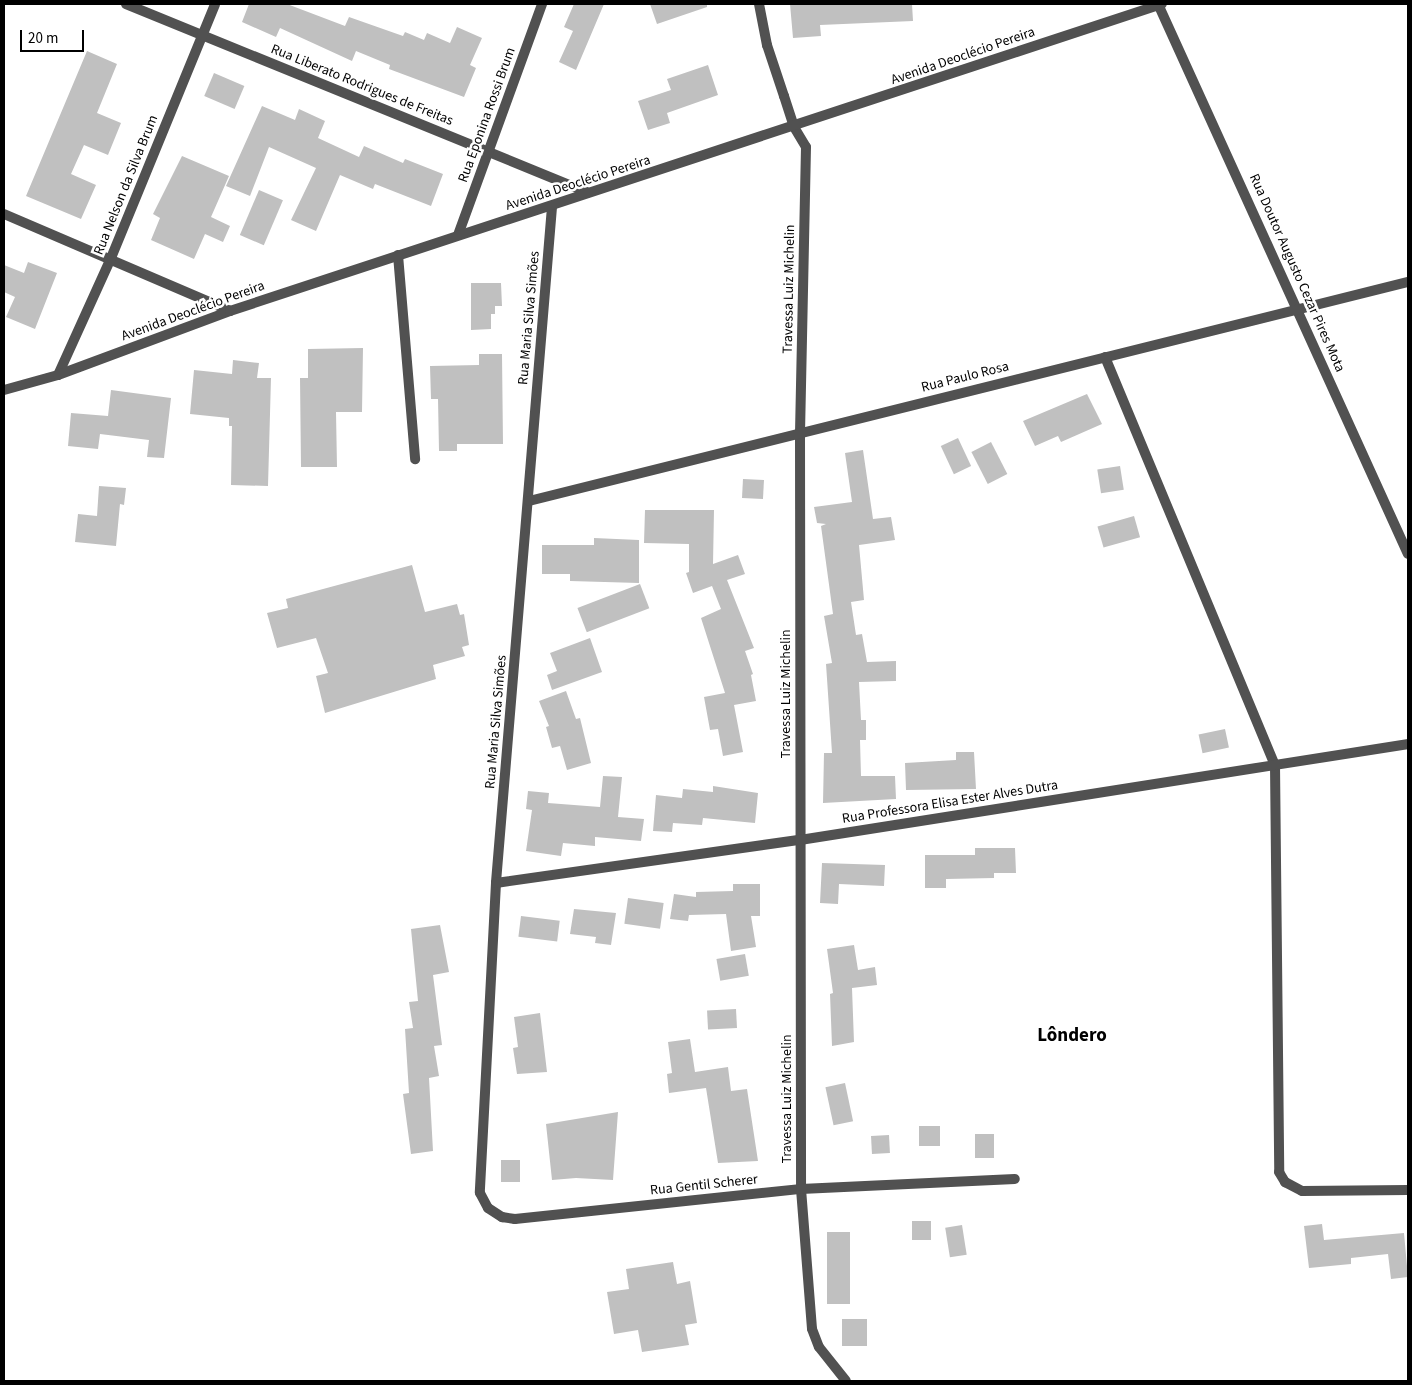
<!DOCTYPE html>
<html>
<head>
<meta charset="utf-8">
<style>
	body { margin:0 }
	#map { position:relative; width:1412px; height:1385px; overflow:hidden; background:#fff; font-family:"Source Sans 3",sans-serif }
	div>[style] { position:absolute }
	.building>* { inset:0; background:#c0c0c0; transform-origin:0 0 }
	.minor>* { height:10px; margin:-5px; padding:0 5px; transform-origin:5px; border-radius:5px; background:#515151 }
	.tertiary>* { height:10px; margin:-5px; padding:0 5px; transform-origin:5px; border-radius:5px; background:#515151 }
	span { translate:-50% -50%; white-space:nowrap; text-align:center; line-height:1.15; -webkit-text-stroke:5px #fff; paint-order:stroke }
	.street-label { font-size:14px; color:#000 }
	.district-label { font-size:19px; color:#000; font-weight:700 }
	.frame { position:absolute; inset:0; border:5px solid #000; pointer-events:none }
	.scale { position:absolute; left:20px; top:30px; width:64px; height:22px; box-sizing:border-box; border:2px solid #000; border-top:0; padding-left:6px; font-size:15px; line-height:18px; white-space:nowrap; color:#000; -webkit-text-stroke:4px #fff; paint-order:stroke }
</style>
</head>
<body>
<div id="map">
	<div class="building">
		<div style="clip-path:polygon(249px 4px,287px 4px,345px 26px,349px 17px,403px 36px,405px 32px,424px 40px,427px 33px,450px 43px,457px 27px,482px 38px,470px 65px,476px 68px,464px 97px,389px 69px,390px 65px,356px 51px,352px 61px,280px 28px,276px 37px,242px 22px)"></div>
		<div style="clip-path:polygon(574px 4px,604px 4px,576px 70px,559px 62px,573px 31px,564px 27px)"></div>
		<div style="clip-path:polygon(650px 4px,707px 4px,707px 7px,657px 24px)"></div>
		<div style="clip-path:polygon(790px 4px,912px 4px,913px 21px,820px 25px,821px 36px,793px 38px)"></div>
		<div style="clip-path:polygon(87px 51px,117px 64px,97px 113px,121px 123px,108px 155px,84px 145px,71px 174px,96px 185px,81px 219px,26px 196px)"></div>
		<div style="clip-path:polygon(708px 65px,718px 95px,667px 113px,670px 123px,648px 130px,638px 101px,671px 90px,667px 79px)"></div>
		<div style="left:214px;top:73px;width:33px;height:25px;rotate:23deg"></div>
		<div style="clip-path:polygon(262px 106px,295px 120px,299px 109px,325px 121px,318px 138px,359px 157px,364px 146px,403px 163px,405px 159px,443px 174px,431px 206px,375px 184px,373px 189px,340px 175px,316px 231px,291px 220px,316px 168px,269px 147px,250px 196px,226px 186px)"></div>
		<div style="clip-path:polygon(182px 156px,229px 176px,211px 217px,230px 226px,223px 242px,205px 234px,194px 259px,151px 240px,160px 218px,153px 214px)"></div>
		<div style="left:259px;top:190px;width:26px;height:49px;rotate:23deg"></div>
		<div style="clip-path:polygon(28px 262px,57px 273px,35px 329px,6px 317px,15px 297px,4px 292px,4px 265px,24px 273px)"></div>
		<div style="clip-path:polygon(471px 283px,501px 283px,502px 306px,495px 306px,495px 314px,491px 314px,491px 329px,471px 330px)"></div>
		<div style="clip-path:polygon(363px 348px,362px 412px,336px 412px,337px 467px,301px 467px,300px 378px,308px 378px,308px 349px)"></div>
		<div style="clip-path:polygon(479px 354px,502px 354px,503px 444px,457px 444px,457px 451px,439px 451px,438px 399px,431px 399px,430px 366px,479px 365px)"></div>
		<div style="clip-path:polygon(233px 360px,259px 363px,257px 378px,271px 378px,268px 486px,231px 485px,232px 426px,229px 426px,229px 418px,190px 414px,194px 370px,232px 374px)"></div>
		<div style="clip-path:polygon(111px 390px,171px 398px,164px 458px,147px 457px,149px 440px,100px 434px,98px 449px,68px 446px,71px 413px,108px 416px)"></div>
		<div style="clip-path:polygon(1087px 394px,1102px 424px,1061px 442px,1058px 436px,1035px 446px,1023px 421px)"></div>
		<div style="left:958px;top:438px;width:31px;height:19px;rotate:65deg"></div>
		<div style="left:991px;top:442px;width:36px;height:22px;rotate:63deg"></div>
		<div style="clip-path:polygon(863px 450px,873px 519px,891px 517px,895px 540px,859px 545px,864px 600px,851px 602px,856px 635px,862px 634px,867px 662px,896px 661px,896px 681px,859px 682px,861px 720px,866px 720px,866px 740px,860px 740px,861px 776px,895px 776px,896px 799px,823px 803px,824px 753px,832px 753px,826px 664px,832px 663px,824px 616px,833px 614px,821px 526px,826px 524px,817px 523px,814px 507px,852px 502px,845px 453px)"></div>
		<div style="left:1120px;top:466px;width:24px;height:23px;rotate:81deg"></div>
		<div style="left:743px;top:479px;width:21px;height:19px;rotate:3deg"></div>
		<div style="clip-path:polygon(99px 486px,126px 488px,124px 505px,120px 504px,116px 546px,75px 542px,78px 514px,97px 516px)"></div>
		<div style="clip-path:polygon(645px 510px,714px 510px,713px 564px,738px 555px,745px 574px,727px 580px,754px 648px,745px 651px,753px 674px,751px 675px,756px 701px,734px 705px,743px 752px,723px 756px,718px 729px,710px 730px,704px 697px,725px 693px,701px 618px,721px 609px,712px 586px,693px 593px,686px 573px,689px 572px,689px 544px,644px 543px)"></div>
		<div style="left:1134px;top:516px;width:22px;height:38px;rotate:74deg"></div>
		<div style="clip-path:polygon(594px 538px,639px 540px,639px 583px,570px 581px,570px 574px,542px 574px,542px 545px,594px 545px)"></div>
		<div style="clip-path:polygon(412px 565px,425px 612px,457px 604px,460px 615px,464px 614px,469px 645px,462px 647px,465px 656px,433px 665px,436px 679px,325px 713px,316px 676px,328px 673px,316px 638px,277px 648px,267px 613px,288px 608px,286px 599px)"></div>
		<div style="left:640px;top:584px;width:26px;height:67px;rotate:69deg"></div>
		<div style="clip-path:polygon(590px 638px,602px 672px,552px 690px,547px 675px,557px 671px,550px 653px)"></div>
		<div style="clip-path:polygon(566px 691px,576px 719px,580px 718px,591px 763px,567px 770px,560px 746px,552px 748px,546px 727px,549px 726px,539px 701px)"></div>
		<div style="left:1225px;top:729px;width:19px;height:27px;rotate:78deg"></div>
		<div style="clip-path:polygon(956px 752px,974px 752px,976px 789px,906px 790px,905px 763px,956px 760px)"></div>
		<div style="clip-path:polygon(603px 776px,622px 777px,618px 817px,644px 819px,641px 841px,595px 837px,595px 846px,563px 843px,561px 856px,526px 851px,532px 810px,526px 809px,528px 791px,549px 793px,548px 803px,600px 807px)"></div>
		<div style="clip-path:polygon(713px 786px,758px 793px,755px 823px,703px 818px,702px 825px,673px 823px,672px 832px,653px 831px,656px 795px,682px 798px,683px 789px,713px 792px)"></div>
		<div style="clip-path:polygon(975px 848px,1015px 848px,1016px 873px,994px 873px,994px 878px,946px 879px,946px 888px,925px 888px,925px 855px,975px 855px)"></div>
		<div style="clip-path:polygon(822px 863px,885px 865px,884px 886px,839px 884px,838px 904px,820px 903px)"></div>
		<div style="clip-path:polygon(733px 884px,760px 884px,760px 916px,751px 916px,756px 947px,731px 951px,726px 914px,689px 915px,688px 921px,670px 919px,674px 894px,696px 897px,696px 892px,733px 891px)"></div>
		<div style="left:628px;top:898px;width:36px;height:26px;rotate:8deg"></div>
		<div style="clip-path:polygon(574px 909px,616px 913px,611px 945px,595px 943px,596px 937px,570px 934px)"></div>
		<div style="left:521px;top:916px;width:39px;height:21px;rotate:7deg"></div>
		<div style="clip-path:polygon(440px 925px,449px 972px,433px 975px,442px 1045px,434px 1046px,439px 1076px,429px 1078px,433px 1151px,411px 1154px,403px 1094px,409px 1093px,405px 1029px,413px 1028px,409px 1002px,418px 1001px,411px 929px)"></div>
		<div style="clip-path:polygon(854px 945px,858px 970px,875px 967px,877px 985px,852px 988px,854px 1042px,832px 1046px,830px 994px,833px 993px,827px 949px)"></div>
		<div style="left:745px;top:954px;width:22px;height:29px;rotate:80deg"></div>
		<div style="left:736px;top:1009px;width:19px;height:29px;rotate:87deg"></div>
		<div style="clip-path:polygon(540px 1013px,547px 1072px,517px 1074px,513px 1048px,518px 1047px,514px 1017px)"></div>
		<div style="clip-path:polygon(690px 1039px,695px 1072px,728px 1067px,731px 1091px,747px 1089px,758px 1161px,718px 1163px,706px 1088px,669px 1093px,667px 1074px,672px 1073px,668px 1042px)"></div>
		<div style="left:845px;top:1083px;width:39px;height:20px;rotate:78deg"></div>
		<div style="clip-path:polygon(618px 1112px,613px 1180px,576px 1178px,552px 1180px,546px 1124px)"></div>
		<div style="left:940px;top:1126px;width:20px;height:21px;rotate:90deg"></div>
		<div style="left:975px;top:1134px;width:19px;height:24px"></div>
		<div style="left:889px;top:1135px;width:18px;height:18px;rotate:87deg"></div>
		<div style="left:501px;top:1160px;width:19px;height:22px"></div>
		<div style="left:912px;top:1221px;width:19px;height:19px"></div>
		<div style="clip-path:polygon(1322px 1224px,1324px 1240px,1404px 1233px,1408px 1277px,1391px 1279px,1388px 1254px,1351px 1258px,1351px 1264px,1309px 1268px,1304px 1226px)"></div>
		<div style="left:962px;top:1225px;width:30px;height:17px;rotate:81deg"></div>
		<div style="left:827px;top:1232px;width:23px;height:72px"></div>
		<div style="clip-path:polygon(673px 1262px,677px 1284px,690px 1281px,697px 1323px,685px 1325px,689px 1345px,642px 1352px,638px 1330px,614px 1334px,607px 1292px,629px 1289px,626px 1269px)"></div>
		<div style="left:842px;top:1319px;width:25px;height:27px"></div>
	</div>
	<div class="minor">
		<div style="left:126px;top:4px;width:499px;rotate:22.2deg"></div>
		<div style="left:759px;top:4px;width:42px;rotate:79deg"></div>
		<div style="left:767px;top:45px;width:54px;rotate:71.6deg"></div>
		<div style="left:784px;top:96px;width:33px;rotate:72deg"></div>
		<div style="left:794px;top:127px;width:23px;rotate:59deg"></div>
		<div style="left:806px;top:147px;width:285px;rotate:91.2deg"></div>
		<div style="left:800px;top:432px;width:757px;rotate:89.92deg"></div>
		<div style="left:801px;top:1189px;width:140px;rotate:85.5deg"></div>
		<div style="left:812px;top:1329px;width:19px;rotate:69deg"></div>
		<div style="left:819px;top:1347px;width:43px;rotate:51.5deg"></div>
		<div style="left:1158px;top:4px;width:604px;rotate:65.56deg"></div>
		<div style="left:552px;top:207px;width:678px;rotate:94.74deg"></div>
		<div style="left:496px;top:883px;width:310px;rotate:93deg"></div>
		<div style="left:480px;top:1193px;width:17px;rotate:62deg"></div>
		<div style="left:488px;top:1208px;width:17px;rotate:33deg"></div>
		<div style="left:502px;top:1217px;width:13px;rotate:9deg"></div>
		<div style="left:515px;top:1219px;width:288px;rotate:-6deg"></div>
		<div style="left:801px;top:1189px;width:214px;rotate:-2.7deg"></div>
		<div style="left:4px;top:214px;width:246px;rotate:23.2deg"></div>
		<div style="left:458px;top:235px;width:246px;rotate:-70deg"></div>
		<div style="left:398px;top:255px;width:205px;rotate:85.2deg"></div>
		<div style="left:1105px;top:357px;width:442px;rotate:67.4deg"></div>
		<div style="left:1275px;top:765px;width:407px;rotate:89.4deg"></div>
		<div style="left:1279px;top:1172px;width:12px;rotate:59deg"></div>
		<div style="left:1285px;top:1182px;width:19px;rotate:28deg"></div>
		<div style="left:1302px;top:1191px;width:106px;rotate:-0.5deg"></div>
		<div style="left:58px;top:375px;width:128px;rotate:-65.6deg"></div>
		<div style="left:111px;top:258px;width:274px;rotate:-67.7deg"></div>
		<div style="left:529px;top:501px;width:906px;rotate:-13.99deg"></div>
		<div style="left:496px;top:883px;width:307px;rotate:-8.1deg"></div>
		<div style="left:800px;top:840px;width:616px;rotate:-8.97deg"></div>
	</div>
	<div class="tertiary">
		<div style="left:4px;top:390px;width:56px;rotate:-15.5deg"></div>
		<div style="left:58px;top:375px;width:184px;rotate:-20.4deg"></div>
		<div style="left:230px;top:311px;width:981px;rotate:-18.23deg"></div>
	</div>
	<div class="street-label">
		<span style="left:963px;top:56px;rotate:-19deg">Avenida Deoclécio Pereira</span>
		<span style="left:362px;top:85px;rotate:22deg">Rua Liberato Rodrigues de Freitas</span>
		<span style="left:487px;top:115px;rotate:-70deg">Rua Eponina Rossi Brum</span>
		<span style="left:578px;top:183px;rotate:-18deg">Avenida Deoclécio Pereira</span>
		<span style="left:126px;top:185px;rotate:-68deg">Rua Nelson da Silva Brum</span>
		<span style="left:1297px;top:273px;rotate:66deg">Rua Doutor Augusto Cezar Pires Mota</span>
		<span style="left:789px;top:289px;rotate:-89deg">Travessa Luiz Michelin</span>
		<span style="left:193px;top:311px;rotate:-20deg">Avenida Deoclécio Pereira</span>
		<span style="left:529px;top:318px;rotate:-85deg">Rua Maria Silva Simões</span>
		<span style="left:965px;top:377px;rotate:-14deg">Rua Paulo Rosa</span>
		<span style="left:786px;top:694px;rotate:-90deg">Travessa Luiz Michelin</span>
		<span style="left:496px;top:722px;rotate:-85deg">Rua Maria Silva Simões</span>
		<span style="left:950px;top:802px;rotate:-9deg">Rua Professora Elisa Ester Alves Dutra</span>
		<span style="left:787px;top:1099px;rotate:-90deg">Travessa Luiz Michelin</span>
		<span style="left:704px;top:1185px;rotate:-6deg">Rua Gentil Scherer</span>
	</div>
	<div class="district-label">
		<span style="left:1072px;top:1036px">Lôndero</span>
	</div>
	<div class="frame"></div>
	<div class="scale">20 m</div>
</div>
</body>
</html>
